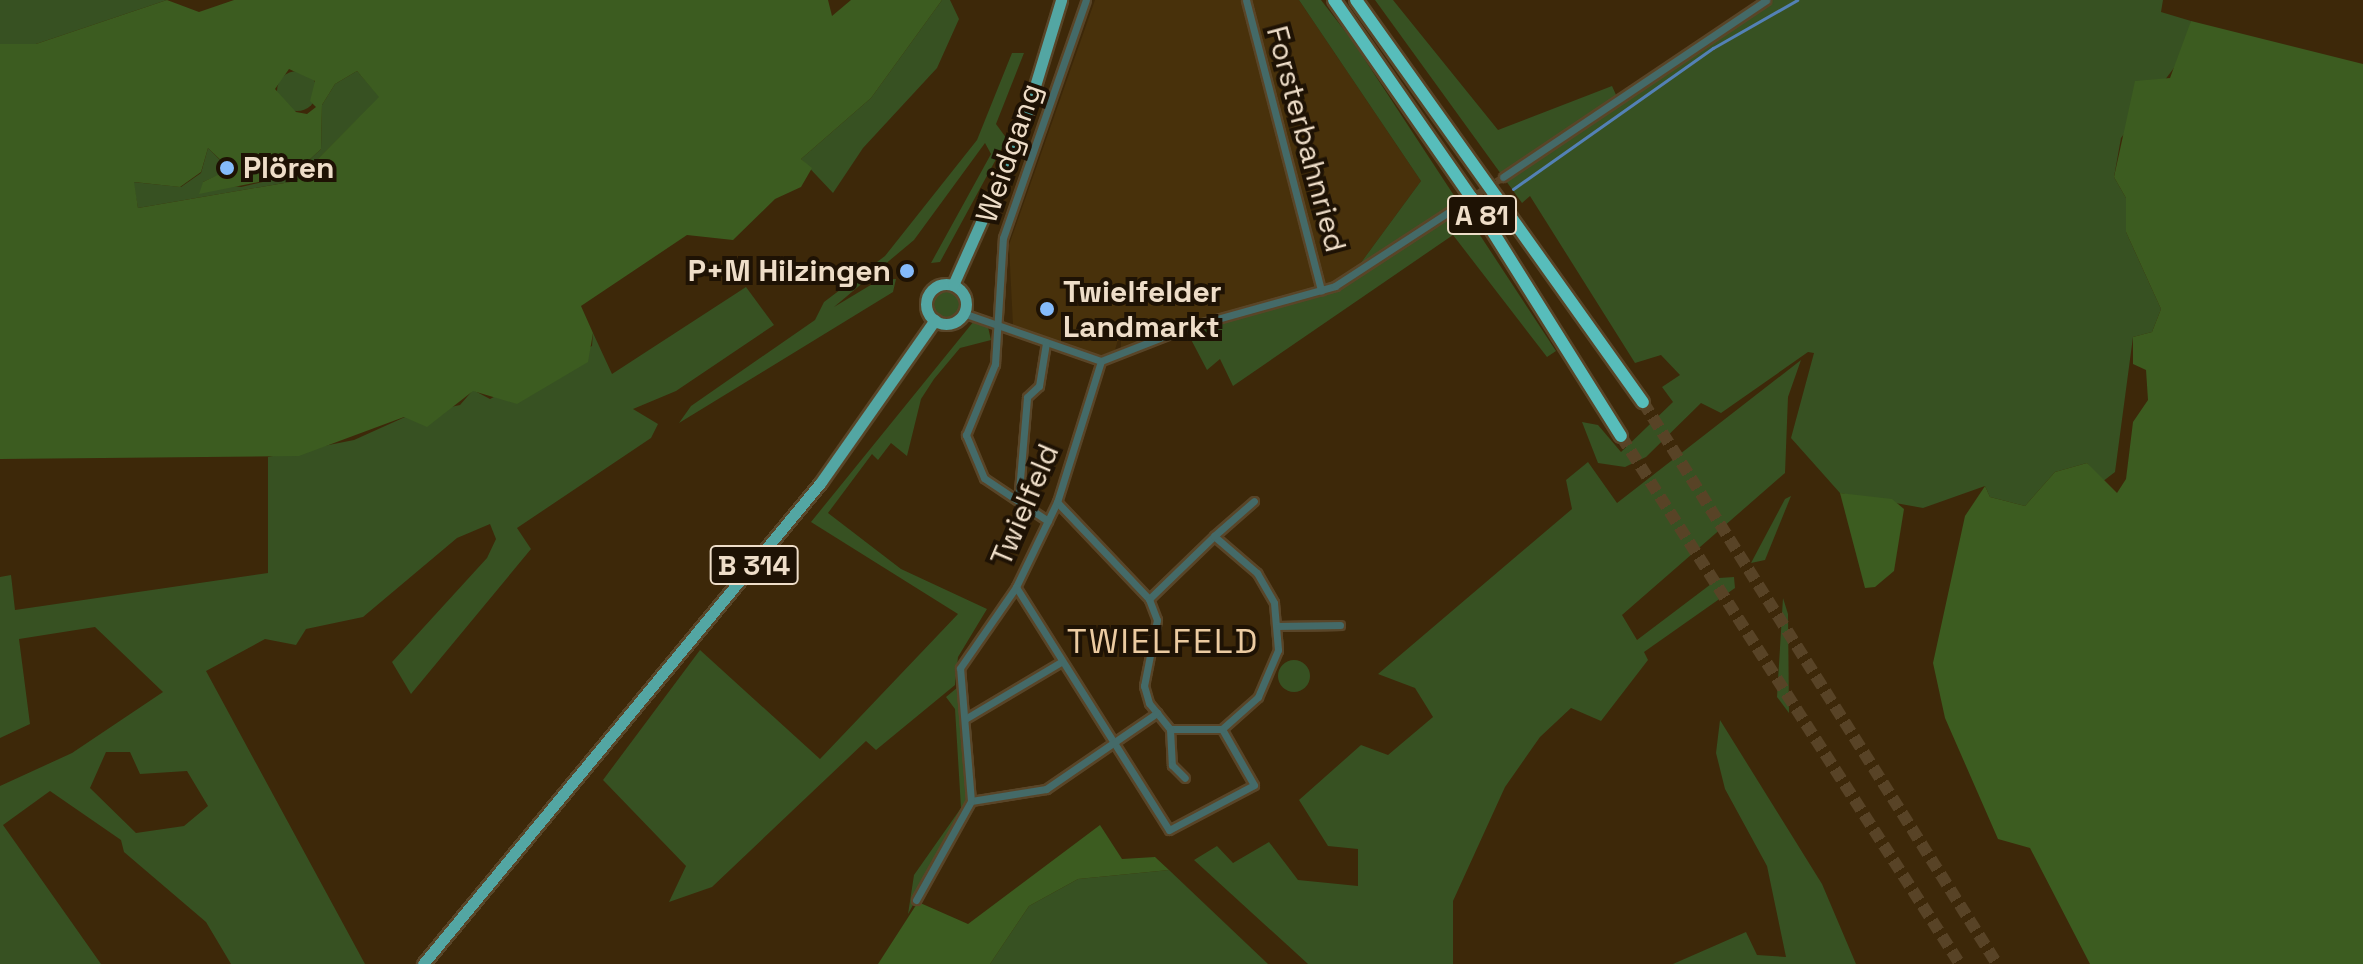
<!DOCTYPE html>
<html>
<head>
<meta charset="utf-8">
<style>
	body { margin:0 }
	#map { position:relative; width:2363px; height:964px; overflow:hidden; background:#3d2809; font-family:"Space Grotesk",sans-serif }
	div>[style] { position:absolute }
	.built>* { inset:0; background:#48310b }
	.green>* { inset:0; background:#375122 }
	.round { border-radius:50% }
	.forest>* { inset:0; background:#3c5c20 }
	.stream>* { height:3px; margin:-1.5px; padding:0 1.5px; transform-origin:1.5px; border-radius:1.5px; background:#5381b5 }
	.street-tunnel>* { height:7px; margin-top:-3.5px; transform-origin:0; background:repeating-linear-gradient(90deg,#584326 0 7px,transparent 0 10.5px) }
	.highway-tunnel>* { height:12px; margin-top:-6px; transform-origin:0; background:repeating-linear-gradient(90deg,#584326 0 12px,transparent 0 18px) }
	.roads { filter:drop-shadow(2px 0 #594528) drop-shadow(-2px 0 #594528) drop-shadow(0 2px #594528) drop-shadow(0 -2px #594528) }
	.street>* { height:7px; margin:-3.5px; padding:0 3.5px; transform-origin:3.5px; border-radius:3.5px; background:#446a68 }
	.primary>* { height:11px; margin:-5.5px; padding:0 5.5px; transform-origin:5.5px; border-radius:5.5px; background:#53a6a3 }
	.primary>.ring { margin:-5.5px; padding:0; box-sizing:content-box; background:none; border:11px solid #53a6a3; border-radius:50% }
	.highway>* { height:12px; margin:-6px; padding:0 6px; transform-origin:6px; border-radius:6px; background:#57bdbb }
	.dots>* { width:22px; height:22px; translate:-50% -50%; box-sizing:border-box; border:4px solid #1e1204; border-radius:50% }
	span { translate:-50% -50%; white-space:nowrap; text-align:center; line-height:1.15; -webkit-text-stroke:8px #1e1204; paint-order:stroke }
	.shield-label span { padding:2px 6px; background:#1e1204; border:2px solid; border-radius:6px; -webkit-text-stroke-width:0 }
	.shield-label { font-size:28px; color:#eeddc8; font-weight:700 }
	.street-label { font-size:30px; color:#eeddc8 }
	.poi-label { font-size:30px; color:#eeddc8; font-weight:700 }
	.left { translate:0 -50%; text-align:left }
	.right { translate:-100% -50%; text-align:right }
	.quarter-label { font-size:34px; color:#eccba1; letter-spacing:2px }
</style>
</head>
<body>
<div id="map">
	<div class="built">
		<div style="clip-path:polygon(1095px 0,1299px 0,1421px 181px,1349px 279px,1121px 352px,1121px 329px,1115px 350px,1100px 356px,1013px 325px,1009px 245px)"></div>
	</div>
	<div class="green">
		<div style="clip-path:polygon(0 0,167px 0,36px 44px,0 44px)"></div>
		<div style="clip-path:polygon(942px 0,950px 0,959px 19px,937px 68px,863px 148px,833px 193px,801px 159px,871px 98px)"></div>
		<div style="clip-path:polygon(1299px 0,1321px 0,1352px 40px,1556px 351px,1547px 357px,1453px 235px,1233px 386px,1220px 359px,1207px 370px,1185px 328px,1349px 279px,1421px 181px)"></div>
		<div style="clip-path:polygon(1375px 0,1393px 0,1498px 130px,1612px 86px,1617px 97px,1766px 0,2163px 0,2161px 12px,2191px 21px,2186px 52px,2121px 138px,2114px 177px,2126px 198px,2126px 232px,2161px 309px,2152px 332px,2133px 337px,2115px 472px,2102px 482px,2087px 463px,2055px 472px,2025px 506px,1990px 497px,1985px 486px,1923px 508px,1840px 493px,1791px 438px,1814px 353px,1808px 352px,1721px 413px,1701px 403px,1646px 457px,1625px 467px,1598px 463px,1582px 422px,1598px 425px,1621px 452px,1673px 402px,1662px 387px,1680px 375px,1661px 355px,1635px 363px,1530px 196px,1522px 203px)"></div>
		<div style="clip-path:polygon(1012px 53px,1024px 53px,996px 124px,1007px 139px,940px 262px,931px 263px,991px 154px,985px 143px,914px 240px,834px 307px,879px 280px,896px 279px,893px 292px,679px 423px,691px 406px,815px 320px,824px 302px,885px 256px,977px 140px)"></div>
		<div style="clip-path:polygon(357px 71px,380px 97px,296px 181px,138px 208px,133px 182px,181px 187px,201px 173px,208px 148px,230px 170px,203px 182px,241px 187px,293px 175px,321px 149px,322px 105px,335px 84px)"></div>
		<div class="round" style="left:277px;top:71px;width:40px;height:40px"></div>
		<div style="clip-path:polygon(evenodd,746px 287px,774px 325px,676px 391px,633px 409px,658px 424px,651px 438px,517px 528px,531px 549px,411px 694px,392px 662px,487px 558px,496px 539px,490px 524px,457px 538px,363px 617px,306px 629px,296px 645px,265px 639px,206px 671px,365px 964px,231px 964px,206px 922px,124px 852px,121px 840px,50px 791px,3px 825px,101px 964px,0 964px,0 786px,72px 753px,163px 692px,95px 627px,19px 639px,30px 724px,0 738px,0 577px,11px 575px,15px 610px,268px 573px,268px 457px,354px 440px,405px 417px,460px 405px,473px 390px,490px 399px,592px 346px,593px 333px,612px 374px,746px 287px,106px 752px,130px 752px,140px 774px,187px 771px,208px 806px,184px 826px,136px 833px,90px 788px,106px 752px)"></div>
		<div class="round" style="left:930px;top:288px;width:30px;height:30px"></div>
		<div style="clip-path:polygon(974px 321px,988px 327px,991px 340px,960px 348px,934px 379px,921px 399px,907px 456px,891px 443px,878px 460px,872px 454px,828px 513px,901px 569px,987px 609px,958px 657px,955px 685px,876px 750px,866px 741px,712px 887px,669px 902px,686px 866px,603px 780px,700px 650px,820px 759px,958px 614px,811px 522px)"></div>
		<div style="clip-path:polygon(1801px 360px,1788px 397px,1785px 473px,1622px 615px,1637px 640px,1719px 578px,1734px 577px,1735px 588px,1644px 652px,1648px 660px,1601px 721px,1571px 708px,1540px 737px,1505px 787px,1453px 901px,1453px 964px,1308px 964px,1194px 860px,1217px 846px,1233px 863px,1269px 842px,1298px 880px,1358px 886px,1358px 849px,1328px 846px,1299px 800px,1361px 745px,1388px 755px,1433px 717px,1415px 688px,1378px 674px,1572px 509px,1566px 480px,1588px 462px,1617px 503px)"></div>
		<div style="clip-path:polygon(1791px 496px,1765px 560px,1751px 563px,1785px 499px)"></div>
		<div style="clip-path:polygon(1783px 598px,1788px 614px,1789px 713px,1777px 697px)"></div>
		<div class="round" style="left:1278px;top:660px;width:32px;height:32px"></div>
		<div style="clip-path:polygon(958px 687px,971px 801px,908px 914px,914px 875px,961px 808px,955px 709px,946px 697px)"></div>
		<div style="clip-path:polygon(1720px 720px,1822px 884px,1856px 964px,1673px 964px,1746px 932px,1757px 955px,1786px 957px,1767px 866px,1725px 789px,1716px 753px)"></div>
		<div style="clip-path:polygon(1169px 870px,1268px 964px,990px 964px,1029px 906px,1078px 879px)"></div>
	</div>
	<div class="forest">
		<div style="clip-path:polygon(evenodd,167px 0,199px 12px,234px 0,828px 0,832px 16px,851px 0,942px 0,871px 98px,801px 159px,812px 168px,801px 187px,775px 199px,733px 240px,687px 235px,581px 306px,593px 333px,588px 362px,517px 404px,473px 391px,427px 427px,404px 417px,299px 456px,0 459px,0 44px,36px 44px,167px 0,289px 69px,315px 81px,310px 101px,316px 107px,307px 114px,296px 112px,275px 89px,289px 69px,167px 0,357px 71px,379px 97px,296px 181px,138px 208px,134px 182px,180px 187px,201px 172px,208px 148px,230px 169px,203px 182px,199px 194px,293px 175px,321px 149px,322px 105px,335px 84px,357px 71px)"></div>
		<div style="clip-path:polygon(2191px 21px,2363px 64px,2363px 964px,2090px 964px,2030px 848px,1998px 839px,1945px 718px,1933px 663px,1965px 516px,1985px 486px,1990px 497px,2025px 506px,2055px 472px,2087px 463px,2117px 493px,2126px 479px,2133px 422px,2148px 400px,2146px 370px,2133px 364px,2133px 337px,2152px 332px,2161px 309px,2126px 232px,2126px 198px,2114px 177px,2135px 81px,2170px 78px)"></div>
		<div style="clip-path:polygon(1840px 493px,1892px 499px,1904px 509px,1894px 571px,1875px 587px,1865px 588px)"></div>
		<div style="clip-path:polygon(1100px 825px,1122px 859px,1155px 857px,1169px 870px,1078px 879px,1029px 906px,990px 964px,878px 964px,918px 902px,968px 924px)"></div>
	</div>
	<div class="stream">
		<div style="left:1513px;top:189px;width:245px;rotate:-35.2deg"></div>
		<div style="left:1713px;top:48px;width:97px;rotate:-29.7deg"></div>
	</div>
	<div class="street-tunnel">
		<div style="left:1461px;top:204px;width:50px;rotate:-32.7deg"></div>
	</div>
	<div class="highway-tunnel">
		<div style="left:1643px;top:402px;width:664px;rotate:57.79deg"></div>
		<div style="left:1621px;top:436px;width:627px;rotate:57.3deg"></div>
	</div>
	<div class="roads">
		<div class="street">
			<div style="left:1246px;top:0;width:300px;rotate:75.5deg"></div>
			<div style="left:1503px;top:177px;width:317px;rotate:-33.9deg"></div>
			<div style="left:963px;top:313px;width:146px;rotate:19.2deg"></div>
			<div style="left:1101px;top:361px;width:90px;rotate:-21.4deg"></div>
			<div style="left:1185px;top:328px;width:156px;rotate:-15.6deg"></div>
			<div style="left:1335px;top:286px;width:150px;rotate:-33.1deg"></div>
			<div style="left:1101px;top:361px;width:148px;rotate:107.3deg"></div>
			<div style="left:1057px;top:502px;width:94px;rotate:115.8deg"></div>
			<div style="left:1016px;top:587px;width:287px;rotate:57.8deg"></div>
			<div style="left:1169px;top:830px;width:96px;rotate:-27.9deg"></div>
			<div style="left:1254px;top:785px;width:64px;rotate:-119.7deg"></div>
			<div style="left:1019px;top:491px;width:94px;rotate:-85.1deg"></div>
			<div style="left:1027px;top:397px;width:16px;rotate:-43deg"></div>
			<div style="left:1039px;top:386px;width:44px;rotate:-80.8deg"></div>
			<div style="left:1057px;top:502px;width:134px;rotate:46.5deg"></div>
			<div style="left:1149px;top:599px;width:91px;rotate:-44.1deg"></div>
			<div style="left:1214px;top:536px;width:57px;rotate:40.7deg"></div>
			<div style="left:1257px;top:573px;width:34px;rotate:60deg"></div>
			<div style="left:1274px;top:603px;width:47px;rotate:85.1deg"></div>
			<div style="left:1278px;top:650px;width:51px;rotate:113.1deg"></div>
			<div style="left:1258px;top:697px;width:48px;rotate:138.4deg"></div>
			<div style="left:1222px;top:729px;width:52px;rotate:180deg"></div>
			<div style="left:1170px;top:729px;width:33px;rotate:-129deg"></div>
			<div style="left:1149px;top:703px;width:18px;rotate:-106deg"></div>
			<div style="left:1144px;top:686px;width:67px;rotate:-78.9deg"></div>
			<div style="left:1157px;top:620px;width:22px;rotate:-111deg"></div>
			<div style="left:1048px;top:521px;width:77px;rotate:-146.1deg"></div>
			<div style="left:984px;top:478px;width:47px;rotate:-112.7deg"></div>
			<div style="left:966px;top:435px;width:77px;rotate:-67.8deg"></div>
			<div style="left:995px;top:364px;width:126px;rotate:-86.4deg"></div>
			<div style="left:1003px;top:238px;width:252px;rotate:-70.8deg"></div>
			<div style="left:1214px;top:536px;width:53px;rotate:-41.2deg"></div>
			<div style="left:1279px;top:626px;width:61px;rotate:-0.9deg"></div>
			<div style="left:965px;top:719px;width:112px;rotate:-30.7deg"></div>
			<div style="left:1170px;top:729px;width:36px;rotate:87deg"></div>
			<div style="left:1172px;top:765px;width:18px;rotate:45deg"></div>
			<div style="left:971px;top:801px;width:76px;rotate:-9.1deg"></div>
			<div style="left:1046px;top:789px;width:135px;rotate:-34.4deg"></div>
			<div style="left:916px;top:900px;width:113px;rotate:-60.9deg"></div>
			<div style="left:971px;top:801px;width:133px;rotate:-94.7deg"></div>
			<div style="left:960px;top:668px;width:98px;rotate:-55.3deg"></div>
		</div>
		<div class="primary">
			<div class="ring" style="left:926px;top:284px;width:29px;height:29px"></div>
			<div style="left:953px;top:285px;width:167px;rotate:-66deg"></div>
			<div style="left:1021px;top:132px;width:138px;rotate:-73.1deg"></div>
			<div style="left:423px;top:964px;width:625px;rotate:-50.45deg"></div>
			<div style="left:821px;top:482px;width:198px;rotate:-54.9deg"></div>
		</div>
		<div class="highway">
			<div style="left:1334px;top:0;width:240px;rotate:55.2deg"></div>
			<div style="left:1471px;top:197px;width:282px;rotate:57.9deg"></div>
			<div style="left:1356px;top:0;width:494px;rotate:54.5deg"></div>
		</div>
	</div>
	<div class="dots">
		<div style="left:227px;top:168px;background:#85bbfb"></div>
		<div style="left:907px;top:271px;background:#85bbfb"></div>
		<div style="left:1047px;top:309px;background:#85bbfb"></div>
	</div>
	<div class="shield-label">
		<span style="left:1482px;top:215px">A 81</span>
		<span style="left:754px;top:565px">B 314</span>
	</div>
	<div class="street-label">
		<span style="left:1306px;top:139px;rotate:75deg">Forsterbahnried</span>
		<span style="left:1009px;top:153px;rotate:-71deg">Weidgang</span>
		<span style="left:1025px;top:505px;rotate:-67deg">Twielfeld</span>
	</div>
	<div class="poi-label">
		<span class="left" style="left:243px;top:168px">Plören</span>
		<span class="right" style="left:891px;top:271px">P+M Hilzingen</span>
		<span class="left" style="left:1063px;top:309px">Twielfelder<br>Landmarkt</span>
	</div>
	<div class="quarter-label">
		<span style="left:1163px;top:642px">TWIELFELD</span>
	</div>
</div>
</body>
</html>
